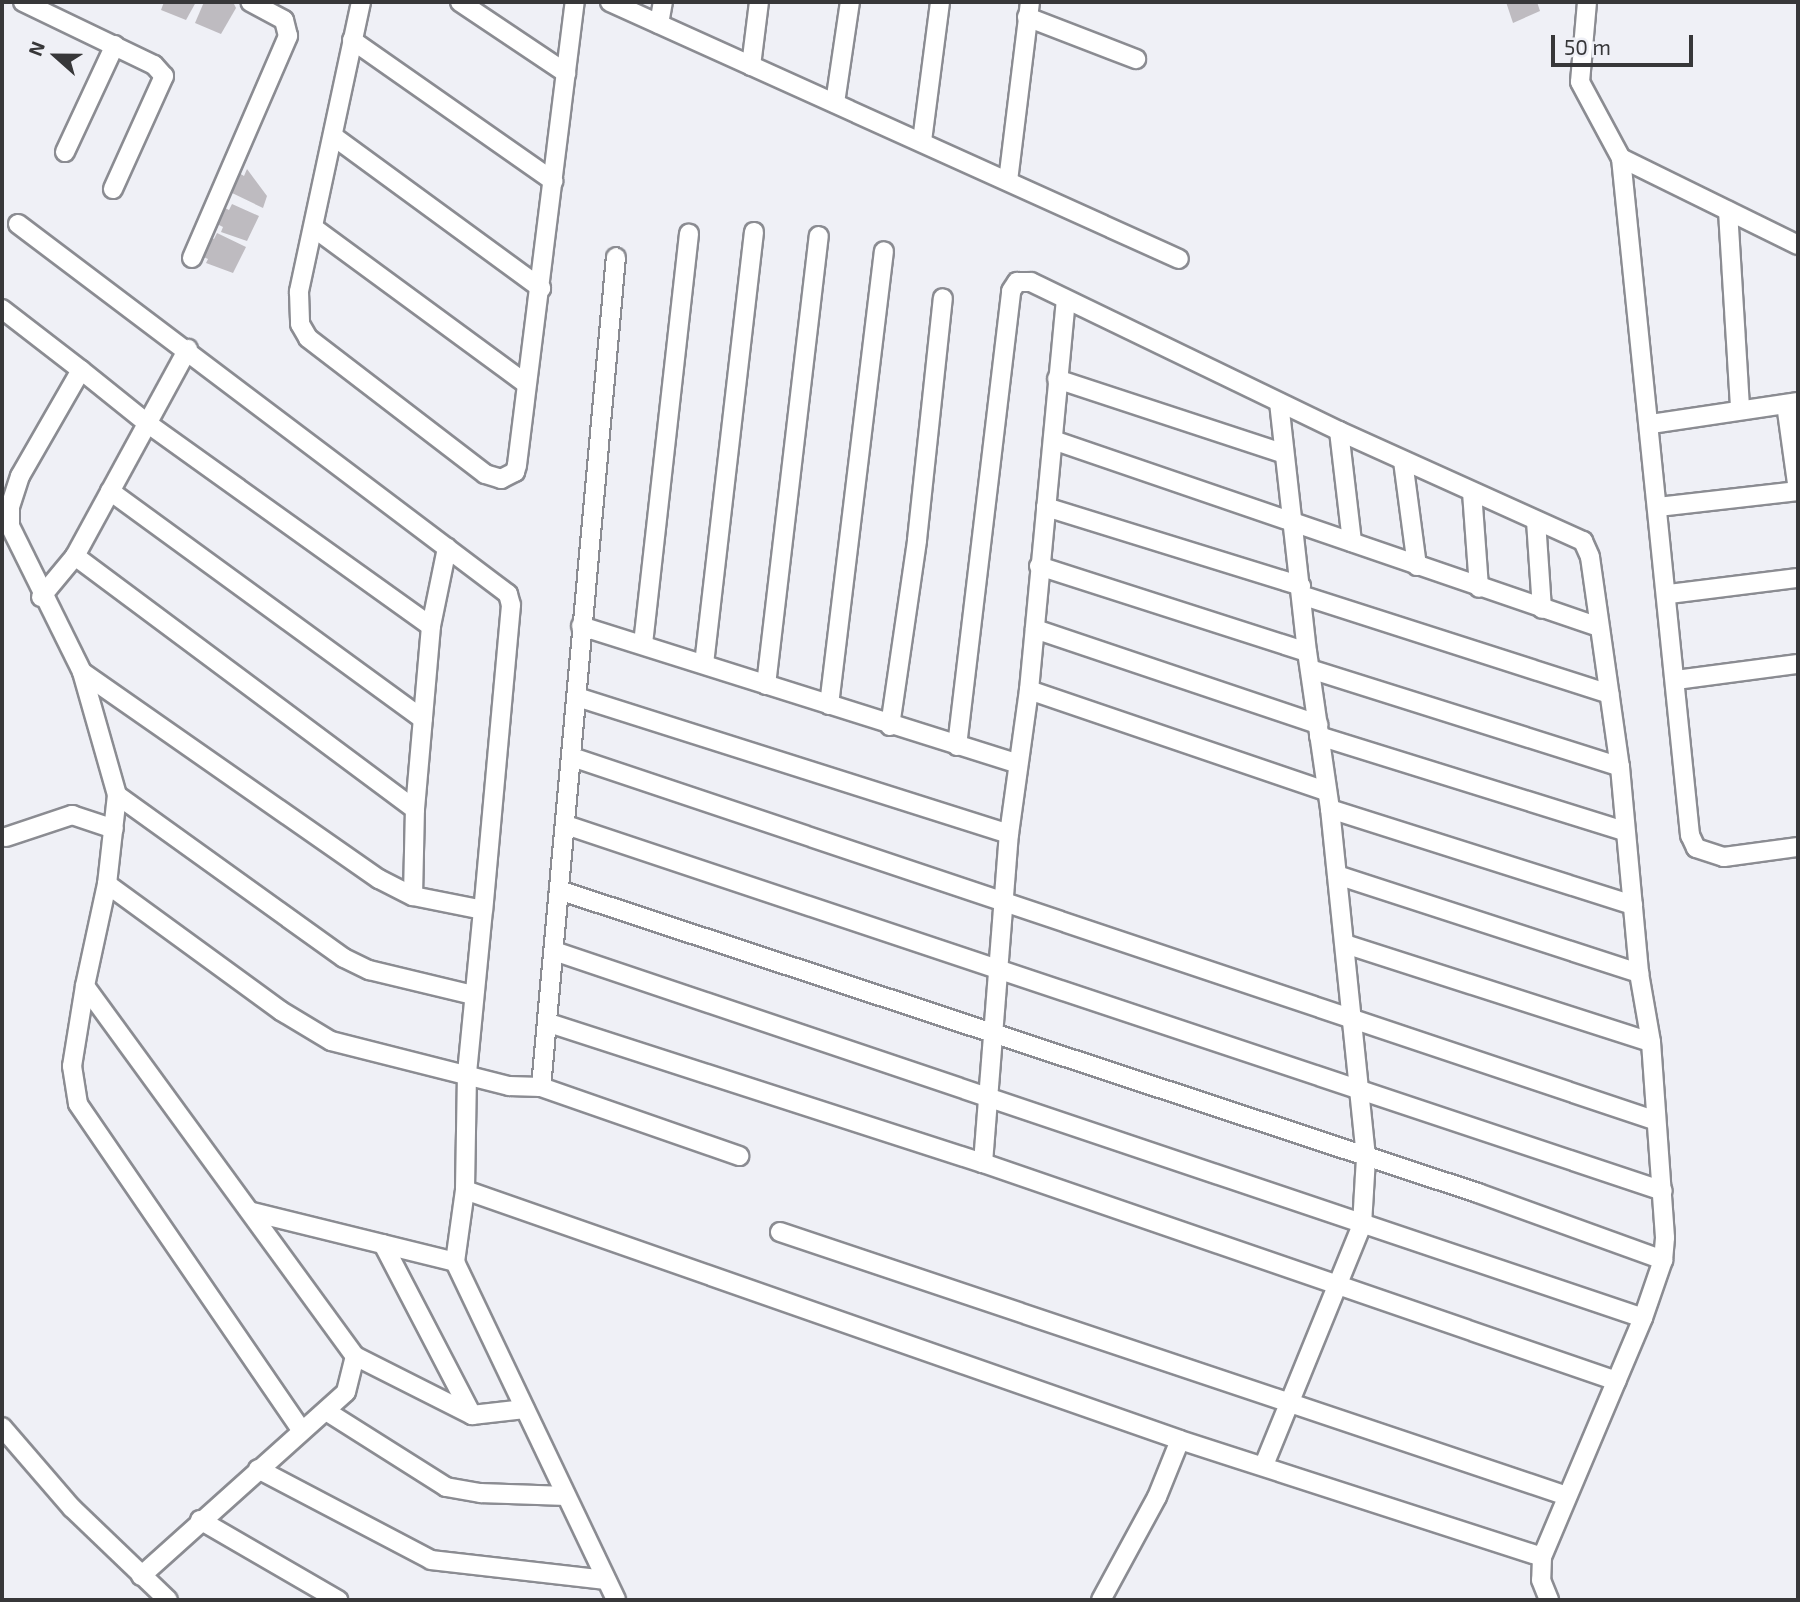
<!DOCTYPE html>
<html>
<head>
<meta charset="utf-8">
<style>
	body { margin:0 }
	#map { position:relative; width:1800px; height:1602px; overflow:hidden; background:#eff0f6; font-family:"Exo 2",sans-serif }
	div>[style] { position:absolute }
	.building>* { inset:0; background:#bebbc0 }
	.roads { filter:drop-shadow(2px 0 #8b8c92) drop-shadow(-2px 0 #8b8c92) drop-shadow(0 2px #8b8c92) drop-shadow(0 -2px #8b8c92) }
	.street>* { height:18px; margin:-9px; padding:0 9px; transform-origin:9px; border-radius:9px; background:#fff }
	span { translate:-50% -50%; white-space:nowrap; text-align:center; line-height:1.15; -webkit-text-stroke:5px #eff0f6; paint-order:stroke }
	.frame { position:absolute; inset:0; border:4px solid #373739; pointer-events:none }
	.north { position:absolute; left:21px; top:21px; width:70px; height:70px; -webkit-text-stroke:5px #eff0f6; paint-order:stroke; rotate:291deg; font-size:19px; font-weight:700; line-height:28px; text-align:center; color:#373739 }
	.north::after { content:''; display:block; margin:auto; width:24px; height:32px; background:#373739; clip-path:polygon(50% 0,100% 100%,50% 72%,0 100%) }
	.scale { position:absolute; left:1551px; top:35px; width:142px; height:32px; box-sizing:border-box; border:4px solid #373739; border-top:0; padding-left:9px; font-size:21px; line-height:24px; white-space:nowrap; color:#373739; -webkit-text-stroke:5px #eff0f6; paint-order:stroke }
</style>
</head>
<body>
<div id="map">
	<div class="building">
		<div style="clip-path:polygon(164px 2px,196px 2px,186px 20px,161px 10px)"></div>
		<div style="clip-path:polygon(204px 2px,233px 2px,236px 8px,221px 34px,195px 23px)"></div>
		<div style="clip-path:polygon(1506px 2px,1537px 2px,1540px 11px,1513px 23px)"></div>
		<div style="clip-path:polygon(247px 169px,267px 196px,263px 208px,230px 192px,239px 173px,244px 176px)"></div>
		<div style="clip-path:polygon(232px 204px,259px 216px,247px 241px,221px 232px,223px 227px,215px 223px,223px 207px,229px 210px)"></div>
		<div style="clip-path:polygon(217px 233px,246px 247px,233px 273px,206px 263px,208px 259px,199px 255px,209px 236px,214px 239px)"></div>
	</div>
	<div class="roads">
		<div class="street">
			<div style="left:23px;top:2px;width:145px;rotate:25.7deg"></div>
			<div style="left:154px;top:65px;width:15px;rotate:48deg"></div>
			<div style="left:164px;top:76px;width:124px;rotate:114.3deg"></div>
			<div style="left:361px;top:2px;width:297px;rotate:102.1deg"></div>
			<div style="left:299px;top:292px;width:32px;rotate:88deg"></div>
			<div style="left:300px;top:324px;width:16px;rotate:60deg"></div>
			<div style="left:308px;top:338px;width:223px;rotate:37.5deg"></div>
			<div style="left:485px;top:474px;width:17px;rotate:17deg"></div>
			<div style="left:501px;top:479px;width:16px;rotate:-27deg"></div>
			<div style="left:515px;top:472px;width:7px;rotate:-74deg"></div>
			<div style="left:517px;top:465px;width:467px;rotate:-82.9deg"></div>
			<div style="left:460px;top:2px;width:128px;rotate:33.8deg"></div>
			<div style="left:610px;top:2px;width:624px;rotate:24.31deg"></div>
			<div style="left:1587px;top:2px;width:80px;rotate:95deg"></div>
			<div style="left:1580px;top:82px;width:86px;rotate:61.7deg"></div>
			<div style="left:1621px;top:158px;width:681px;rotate:84.18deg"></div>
			<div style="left:1690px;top:835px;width:14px;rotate:65deg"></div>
			<div style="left:1696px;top:848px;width:29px;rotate:18deg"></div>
			<div style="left:1724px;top:857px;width:75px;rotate:-7.7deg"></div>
			<div style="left:1027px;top:17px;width:117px;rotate:21.1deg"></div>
			<div style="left:659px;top:24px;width:22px;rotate:-80deg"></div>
			<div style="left:352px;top:40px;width:246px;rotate:35deg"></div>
			<div style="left:751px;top:66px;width:64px;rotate:-82.9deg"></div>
			<div style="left:835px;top:103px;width:102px;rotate:-81.6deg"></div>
			<div style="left:333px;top:136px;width:258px;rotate:36.2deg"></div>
			<div style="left:922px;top:141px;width:140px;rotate:-82.6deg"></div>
			<div style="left:65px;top:152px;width:118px;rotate:-65deg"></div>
			<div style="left:1621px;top:158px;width:197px;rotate:26.2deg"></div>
			<div style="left:1008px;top:181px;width:180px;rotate:-83deg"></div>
			<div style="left:1728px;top:211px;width:199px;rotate:86.5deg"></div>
			<div style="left:18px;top:224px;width:614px;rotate:37.06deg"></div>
			<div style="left:508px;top:594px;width:11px;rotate:75deg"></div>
			<div style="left:511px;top:605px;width:306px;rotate:95.2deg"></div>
			<div style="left:314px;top:228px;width:263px;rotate:36.3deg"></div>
			<div style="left:192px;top:258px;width:242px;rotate:-66.6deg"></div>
			<div style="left:288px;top:36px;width:16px;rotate:-104deg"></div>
			<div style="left:284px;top:20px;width:38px;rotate:-152deg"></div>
			<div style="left:2px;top:309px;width:100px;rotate:37.7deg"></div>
			<div style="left:81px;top:370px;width:122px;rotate:119.9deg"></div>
			<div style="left:20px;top:476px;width:32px;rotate:108deg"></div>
			<div style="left:10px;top:506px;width:20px;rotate:90deg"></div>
			<div style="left:10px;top:526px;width:163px;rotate:63.7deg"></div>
			<div style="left:82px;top:672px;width:128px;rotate:74.1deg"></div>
			<div style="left:117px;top:795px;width:90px;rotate:96.4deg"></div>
			<div style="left:107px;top:884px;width:104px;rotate:102.2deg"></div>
			<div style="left:85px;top:986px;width:458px;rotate:53.9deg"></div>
			<div style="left:355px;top:1356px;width:131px;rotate:26.8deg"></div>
			<div style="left:472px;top:1415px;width:53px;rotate:-6.5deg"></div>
			<div style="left:81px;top:370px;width:85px;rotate:38.8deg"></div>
			<div style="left:147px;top:423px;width:349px;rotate:35.6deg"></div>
			<div style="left:1057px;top:379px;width:237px;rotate:18.2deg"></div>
			<div style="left:1786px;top:404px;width:88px;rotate:82.1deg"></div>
			<div style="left:1651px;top:424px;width:149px;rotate:-8.5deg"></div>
			<div style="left:1339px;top:431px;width:112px;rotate:83.3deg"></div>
			<div style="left:1053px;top:440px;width:577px;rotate:18.91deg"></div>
			<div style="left:1403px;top:461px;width:106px;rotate:82.4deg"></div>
			<div style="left:110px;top:491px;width:387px;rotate:36.1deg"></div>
			<div style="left:1472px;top:492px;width:96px;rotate:85.8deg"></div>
			<div style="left:1046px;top:507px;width:267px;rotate:17.2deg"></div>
			<div style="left:1658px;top:507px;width:141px;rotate:-6.5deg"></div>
			<div style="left:1536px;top:521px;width:88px;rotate:86.1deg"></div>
			<div style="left:75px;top:556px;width:424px;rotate:36.7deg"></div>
			<div style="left:1039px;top:566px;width:281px;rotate:17.8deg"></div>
			<div style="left:1669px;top:594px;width:130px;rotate:-7.1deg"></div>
			<div style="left:1301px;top:595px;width:324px;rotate:17.8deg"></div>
			<div style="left:41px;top:597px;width:53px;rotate:-50.3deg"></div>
			<div style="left:75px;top:556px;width:236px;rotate:-61.4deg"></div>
			<div style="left:581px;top:626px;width:458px;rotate:17.5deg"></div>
			<div style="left:1035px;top:629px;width:299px;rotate:18.6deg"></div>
			<div style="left:643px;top:644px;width:413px;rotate:-83.6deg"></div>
			<div style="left:704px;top:664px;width:435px;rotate:-83.4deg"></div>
			<div style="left:1310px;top:669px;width:325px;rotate:17.5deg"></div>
			<div style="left:82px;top:672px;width:362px;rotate:34.9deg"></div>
			<div style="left:379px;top:879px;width:38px;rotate:27deg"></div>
			<div style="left:413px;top:896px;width:71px;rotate:11.3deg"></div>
			<div style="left:483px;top:910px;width:165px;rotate:95.6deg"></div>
			<div style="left:467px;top:1074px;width:116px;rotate:91deg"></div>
			<div style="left:465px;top:1190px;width:73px;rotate:97.9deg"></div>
			<div style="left:455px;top:1262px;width:374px;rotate:64.5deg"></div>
			<div style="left:1676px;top:680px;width:123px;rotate:-7.5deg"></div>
			<div style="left:766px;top:685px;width:452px;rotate:-83.3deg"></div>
			<div style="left:1029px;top:690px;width:314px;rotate:18.8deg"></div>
			<div style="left:577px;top:697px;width:453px;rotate:17.6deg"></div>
			<div style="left:829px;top:705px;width:457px;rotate:-83.1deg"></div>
			<div style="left:890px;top:726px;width:188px;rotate:-81.7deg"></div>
			<div style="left:917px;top:540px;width:243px;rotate:-83.9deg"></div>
			<div style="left:1319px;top:736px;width:319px;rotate:17.3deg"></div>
			<div style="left:957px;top:746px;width:458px;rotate:-83.2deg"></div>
			<div style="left:1011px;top:291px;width:11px;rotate:-56deg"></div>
			<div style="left:1017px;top:282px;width:14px"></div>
			<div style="left:1031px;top:282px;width:342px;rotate:25.8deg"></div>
			<div style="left:1339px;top:431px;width:268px;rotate:24.3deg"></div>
			<div style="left:1583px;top:541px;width:17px;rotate:66deg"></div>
			<div style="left:1590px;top:557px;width:212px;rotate:81.9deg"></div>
			<div style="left:1620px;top:767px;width:207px;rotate:84.7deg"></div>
			<div style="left:1639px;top:973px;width:70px;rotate:80.1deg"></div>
			<div style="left:1651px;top:1042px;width:196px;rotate:85.9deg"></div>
			<div style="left:1665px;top:1238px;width:22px;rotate:95deg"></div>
			<div style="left:1663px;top:1260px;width:61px;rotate:109deg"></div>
			<div style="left:1643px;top:1318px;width:259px;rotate:112.9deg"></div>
			<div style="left:1542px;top:1557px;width:23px;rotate:92deg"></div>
			<div style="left:1541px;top:1580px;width:22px;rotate:68deg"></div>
			<div style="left:572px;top:757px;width:1141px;rotate:18.55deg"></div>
			<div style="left:117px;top:795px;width:279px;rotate:35.7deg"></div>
			<div style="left:344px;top:958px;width:28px;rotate:26deg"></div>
			<div style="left:369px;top:970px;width:107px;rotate:13.5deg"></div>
			<div style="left:1330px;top:809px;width:318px;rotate:17.6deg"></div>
			<div style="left:566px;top:825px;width:1156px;rotate:18.45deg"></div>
			<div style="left:6px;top:837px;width:70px;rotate:-18.4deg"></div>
			<div style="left:72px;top:815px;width:44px;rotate:18.4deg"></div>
			<div style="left:1337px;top:875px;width:318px;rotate:18deg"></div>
			<div style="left:107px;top:884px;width:215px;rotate:36.1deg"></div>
			<div style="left:281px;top:1011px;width:58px;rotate:31deg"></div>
			<div style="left:331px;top:1041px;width:184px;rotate:14.2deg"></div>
			<div style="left:509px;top:1086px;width:32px;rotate:2deg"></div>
			<div style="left:541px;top:1087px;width:833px;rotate:-84.84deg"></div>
			<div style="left:559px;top:890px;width:968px;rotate:18.25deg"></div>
			<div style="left:1478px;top:1193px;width:197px;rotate:19.9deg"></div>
			<div style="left:413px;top:896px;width:87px;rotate:-88.7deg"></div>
			<div style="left:415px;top:809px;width:184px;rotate:-85deg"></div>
			<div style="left:431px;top:626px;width:80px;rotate:-78.4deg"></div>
			<div style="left:1345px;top:944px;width:321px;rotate:17.8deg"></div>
			<div style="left:554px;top:951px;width:1149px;rotate:18.62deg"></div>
			<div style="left:85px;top:986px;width:81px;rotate:99.2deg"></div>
			<div style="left:72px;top:1066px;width:38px;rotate:81deg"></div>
			<div style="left:78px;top:1104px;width:395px;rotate:55.6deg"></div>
			<div style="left:549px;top:1023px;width:456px;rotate:17.9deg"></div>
			<div style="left:983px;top:1163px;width:670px;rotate:18.98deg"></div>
			<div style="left:541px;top:1087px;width:210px;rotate:19.2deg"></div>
			<div style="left:983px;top:1163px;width:330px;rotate:-85.5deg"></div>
			<div style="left:1009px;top:834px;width:145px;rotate:-82.1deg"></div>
			<div style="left:1029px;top:690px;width:391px;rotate:-84.6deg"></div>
			<div style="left:465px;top:1190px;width:757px;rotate:19.27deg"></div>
			<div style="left:1180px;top:1440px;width:380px;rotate:17.9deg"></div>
			<div style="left:252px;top:1212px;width:209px;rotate:13.8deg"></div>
			<div style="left:780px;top:1232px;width:830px;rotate:18.54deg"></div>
			<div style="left:383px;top:1244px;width:193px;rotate:62.5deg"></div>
			<div style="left:326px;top:1411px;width:142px;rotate:32.3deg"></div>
			<div style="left:446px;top:1487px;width:36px;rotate:10deg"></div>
			<div style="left:481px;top:1493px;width:84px;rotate:2deg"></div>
			<div style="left:2px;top:1427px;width:107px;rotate:49.2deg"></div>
			<div style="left:72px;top:1508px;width:133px;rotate:43.8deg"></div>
			<div style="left:1264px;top:1465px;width:259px;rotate:-67.8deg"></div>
			<div style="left:1362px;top:1225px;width:68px;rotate:-86.6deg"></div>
			<div style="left:1366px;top:1157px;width:350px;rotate:-95.9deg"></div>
			<div style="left:1330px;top:809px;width:159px;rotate:-98.3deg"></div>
			<div style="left:1307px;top:652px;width:251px;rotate:-96.4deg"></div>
			<div style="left:258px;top:1469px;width:195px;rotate:27.7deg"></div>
			<div style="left:431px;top:1560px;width:176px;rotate:6.5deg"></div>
			<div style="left:200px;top:1520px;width:160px;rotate:30.1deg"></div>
			<div style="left:141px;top:1576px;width:275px;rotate:-41.9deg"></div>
			<div style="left:346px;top:1392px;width:37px;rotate:-76deg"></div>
			<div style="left:1101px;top:1600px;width:117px;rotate:-61.5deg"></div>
			<div style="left:1157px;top:1497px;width:61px;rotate:-68deg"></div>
		</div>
	</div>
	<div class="frame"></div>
	<div class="north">N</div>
	<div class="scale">50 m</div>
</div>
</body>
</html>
